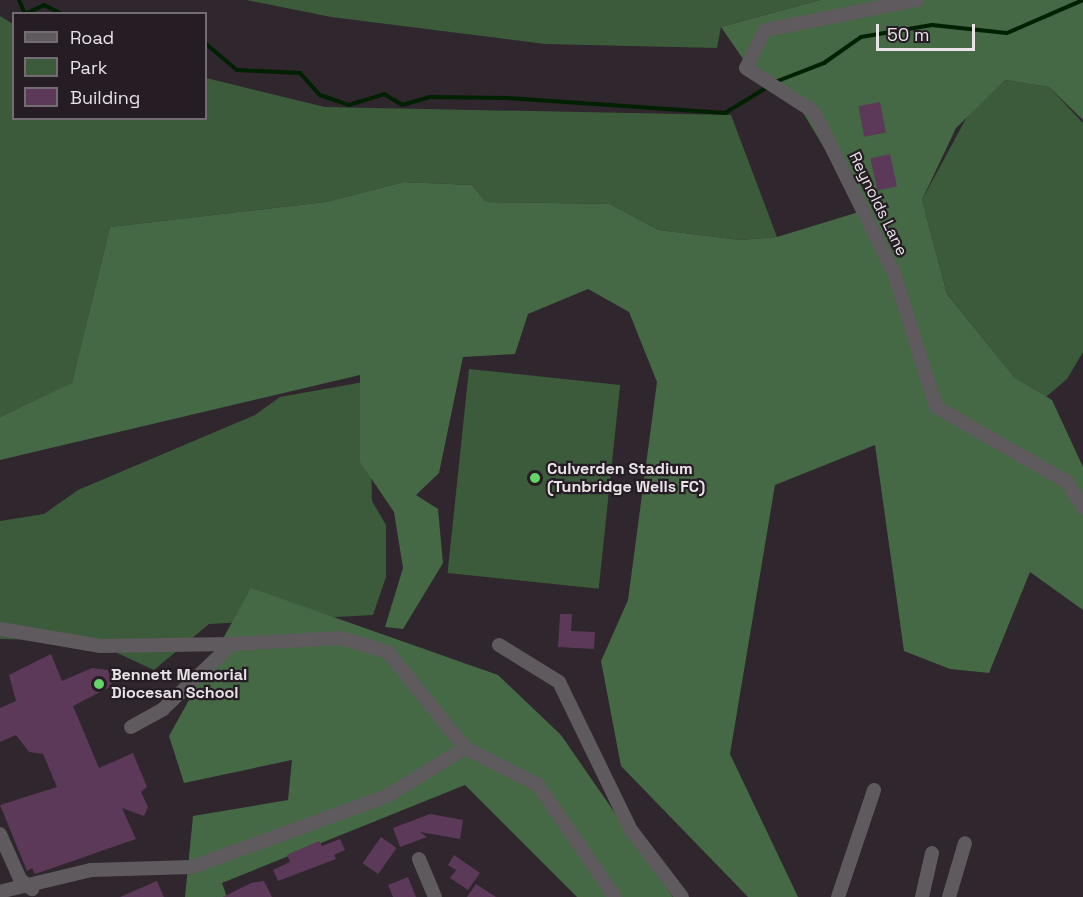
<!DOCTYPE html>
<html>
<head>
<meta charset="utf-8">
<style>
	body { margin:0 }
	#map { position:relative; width:1083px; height:897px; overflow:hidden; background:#2f262e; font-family:"Space Grotesk",sans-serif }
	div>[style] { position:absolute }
	.green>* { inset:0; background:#3b5b3b; transform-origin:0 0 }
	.forest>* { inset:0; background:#456845 }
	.stream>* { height:4px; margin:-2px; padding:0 2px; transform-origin:2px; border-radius:2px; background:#002002 }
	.building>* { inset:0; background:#5c3959; transform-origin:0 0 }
	.minor>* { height:14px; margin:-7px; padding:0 7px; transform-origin:7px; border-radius:7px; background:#5e5a5e }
	.dots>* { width:16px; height:16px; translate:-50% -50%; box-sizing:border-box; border:3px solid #251c24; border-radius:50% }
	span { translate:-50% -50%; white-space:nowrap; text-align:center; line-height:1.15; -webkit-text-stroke:4.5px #251c24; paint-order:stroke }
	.street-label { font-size:16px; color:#e9e3e8 }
	.poi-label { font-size:16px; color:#e9e3e8; font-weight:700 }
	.left { translate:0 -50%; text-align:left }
	.legend { position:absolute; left:12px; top:12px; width:195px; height:108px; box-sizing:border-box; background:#251c24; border:2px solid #736c72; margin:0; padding:8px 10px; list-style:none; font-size:18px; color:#e9e3e8 }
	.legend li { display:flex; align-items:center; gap:12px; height:30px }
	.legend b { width:30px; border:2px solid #736c72 }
	.scale { position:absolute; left:876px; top:24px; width:99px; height:27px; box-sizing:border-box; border:3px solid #e9e3e8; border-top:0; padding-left:8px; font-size:18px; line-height:21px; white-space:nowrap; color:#e9e3e8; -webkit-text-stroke:4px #251c24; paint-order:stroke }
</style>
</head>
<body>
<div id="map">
	<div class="green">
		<div style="clip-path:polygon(246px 0,820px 0,721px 27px,717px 48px,545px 44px,331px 17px)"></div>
		<div style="clip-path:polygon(0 16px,13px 24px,14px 118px,206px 118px,206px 78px,325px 107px,731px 115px,777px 237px,741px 240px,659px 230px,610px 204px,486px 202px,472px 185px,404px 182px,326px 202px,110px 227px,72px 384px,0 417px)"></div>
		<div style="clip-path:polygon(1005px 80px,1049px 87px,1083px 123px,1083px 352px,1067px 379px,1046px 397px,1015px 378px,947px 294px,922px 200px,969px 113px)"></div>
		<div style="left:469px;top:369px;width:152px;height:205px;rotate:6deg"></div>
		<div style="clip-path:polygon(369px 381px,372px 501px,386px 525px,386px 577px,373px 615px,209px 624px,154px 670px,91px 641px,0 639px,0 521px,44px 514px,78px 490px,255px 415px,280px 397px)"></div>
	</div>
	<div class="forest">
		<div style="clip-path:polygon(820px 0,1083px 0,1083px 120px,1049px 87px,1005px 80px,956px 128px,922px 200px,947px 294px,1015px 378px,1052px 400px,1083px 467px,1083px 610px,1030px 572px,989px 673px,950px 669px,904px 651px,875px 445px,775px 485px,730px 754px,798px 897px,748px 897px,621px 766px,601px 661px,628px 600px,657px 382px,629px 312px,588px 289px,528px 314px,515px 354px,463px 357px,439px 473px,416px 495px,438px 509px,443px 563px,403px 629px,385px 627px,403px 568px,394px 512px,360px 462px,360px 375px,0 460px,0 417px,72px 383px,110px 227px,326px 202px,404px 182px,472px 185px,486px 202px,610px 204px,659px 230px,741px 240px,777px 237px,862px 211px,796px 101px,752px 72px,721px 27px)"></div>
		<div style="clip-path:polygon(251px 588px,498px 675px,561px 735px,673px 897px,577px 897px,465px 785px,222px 883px,227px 897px,185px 897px,193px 816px,288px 800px,292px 760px,184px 783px,169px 736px)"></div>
	</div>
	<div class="stream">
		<div style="left:19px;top:0;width:15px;rotate:67deg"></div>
		<div style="left:25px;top:14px;width:21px;rotate:-25deg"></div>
		<div style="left:44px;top:5px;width:20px;rotate:27deg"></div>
		<div style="left:206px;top:44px;width:40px;rotate:40deg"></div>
		<div style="left:237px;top:70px;width:63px;rotate:2.7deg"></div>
		<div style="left:300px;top:73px;width:30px;rotate:48deg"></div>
		<div style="left:320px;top:95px;width:31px;rotate:19deg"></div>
		<div style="left:349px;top:105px;width:37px;rotate:-17deg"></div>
		<div style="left:384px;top:94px;width:21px;rotate:31deg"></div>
		<div style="left:402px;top:105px;width:29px;rotate:-16deg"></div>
		<div style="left:430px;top:97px;width:77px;rotate:0.7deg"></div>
		<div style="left:507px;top:98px;width:219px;rotate:3.9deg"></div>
		<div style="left:725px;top:113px;width:52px;rotate:-31.5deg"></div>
		<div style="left:775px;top:82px;width:53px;rotate:-21.2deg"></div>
		<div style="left:824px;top:63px;width:45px;rotate:-35.1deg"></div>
		<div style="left:861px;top:37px;width:72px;rotate:-9.6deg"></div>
		<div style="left:932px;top:25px;width:75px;rotate:6.1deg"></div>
		<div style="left:1007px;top:33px;width:83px;rotate:-23.5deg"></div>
	</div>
	<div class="building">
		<div style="left:880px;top:102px;width:31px;height:22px;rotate:79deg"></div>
		<div style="left:890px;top:154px;width:33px;height:20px;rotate:78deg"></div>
		<div style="clip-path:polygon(560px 614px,572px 614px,571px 631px,595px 632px,594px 649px,558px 647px)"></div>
		<div style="clip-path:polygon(51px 654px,62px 681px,92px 668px,108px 670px,112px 686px,73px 706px,99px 768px,133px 753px,147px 787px,141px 792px,148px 807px,144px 816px,122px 808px,136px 839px,35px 874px,32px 868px,27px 871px,0 805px,57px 787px,43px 754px,29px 752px,16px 735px,0 742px,0 708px,16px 701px,9px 675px)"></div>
		<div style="clip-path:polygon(430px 814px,463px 820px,460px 839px,420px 832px,427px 837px,400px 847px,393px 828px)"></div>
		<div style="left:381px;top:837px;width:19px;height:32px;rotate:35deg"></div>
		<div style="clip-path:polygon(340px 839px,345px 850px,334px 855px,336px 859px,278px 881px,273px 870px,290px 862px,287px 855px,319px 841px,322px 846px)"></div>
		<div style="clip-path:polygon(454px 855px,480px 873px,468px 890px,450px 878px,456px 870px,448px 865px)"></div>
		<div style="clip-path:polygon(408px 877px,416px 897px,393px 897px,388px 885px)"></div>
		<div style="clip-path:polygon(157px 881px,164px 897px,120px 897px)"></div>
		<div style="clip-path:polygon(264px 881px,272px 897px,223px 897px,251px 883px)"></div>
		<div style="clip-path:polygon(476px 884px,496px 897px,467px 897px)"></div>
	</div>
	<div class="minor">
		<div style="left:917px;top:0;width:155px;rotate:168.8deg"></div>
		<div style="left:765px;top:30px;width:42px;rotate:116.6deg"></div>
		<div style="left:746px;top:68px;width:81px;rotate:32.9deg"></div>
		<div style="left:814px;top:112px;width:180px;rotate:63.6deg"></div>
		<div style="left:894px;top:273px;width:140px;rotate:72.6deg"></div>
		<div style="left:936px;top:407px;width:151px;rotate:29.8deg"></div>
		<div style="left:1067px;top:482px;width:31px;rotate:58deg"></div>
		<div style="left:0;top:629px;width:102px;rotate:9.6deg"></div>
		<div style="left:101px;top:646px;width:131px;rotate:-0.9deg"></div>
		<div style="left:499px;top:645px;width:70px;rotate:31.7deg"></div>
		<div style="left:559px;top:682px;width:165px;rotate:64.1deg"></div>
		<div style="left:631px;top:830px;width:84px;rotate:52.7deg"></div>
		<div style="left:131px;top:727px;width:37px;rotate:-29deg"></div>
		<div style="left:163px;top:709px;width:95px;rotate:-43.3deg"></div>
		<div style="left:232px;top:644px;width:109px;rotate:-3.2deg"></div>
		<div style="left:341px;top:638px;width:49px;rotate:16.6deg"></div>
		<div style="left:388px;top:652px;width:123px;rotate:51.3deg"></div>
		<div style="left:0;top:834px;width:49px;rotate:66deg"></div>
		<div style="left:20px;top:879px;width:16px;rotate:40deg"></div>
		<div style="left:419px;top:859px;width:41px;rotate:67.2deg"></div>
		<div style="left:3px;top:891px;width:90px;rotate:-13.4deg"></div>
		<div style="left:91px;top:870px;width:101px;rotate:-1.7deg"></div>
		<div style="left:192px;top:867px;width:208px;rotate:-20deg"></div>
		<div style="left:387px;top:796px;width:92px;rotate:-31.6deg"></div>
		<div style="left:465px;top:748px;width:82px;rotate:26.9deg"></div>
		<div style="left:538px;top:785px;width:136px;rotate:55.5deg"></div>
		<div style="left:838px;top:897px;width:113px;rotate:-71.4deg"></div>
		<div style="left:922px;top:897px;width:45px;rotate:-77.2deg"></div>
		<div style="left:949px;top:897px;width:56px;rotate:-73.5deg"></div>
	</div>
	<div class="dots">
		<div style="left:535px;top:478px;background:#64d467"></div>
		<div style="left:99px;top:684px;background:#64d467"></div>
	</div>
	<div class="street-label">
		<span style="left:878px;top:204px;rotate:64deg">Reynolds Lane</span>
	</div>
	<div class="poi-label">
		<span class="left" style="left:547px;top:478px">Culverden Stadium<br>(Tunbridge Wells FC)</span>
		<span class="left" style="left:111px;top:684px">Bennett Memorial<br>Diocesan School</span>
	</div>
	<ul class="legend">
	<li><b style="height:8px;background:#5e5a5e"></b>Road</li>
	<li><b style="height:16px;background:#3b5b3b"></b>Park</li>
	<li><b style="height:16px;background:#5c3959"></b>Building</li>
	</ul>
	<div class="scale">50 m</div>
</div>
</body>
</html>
